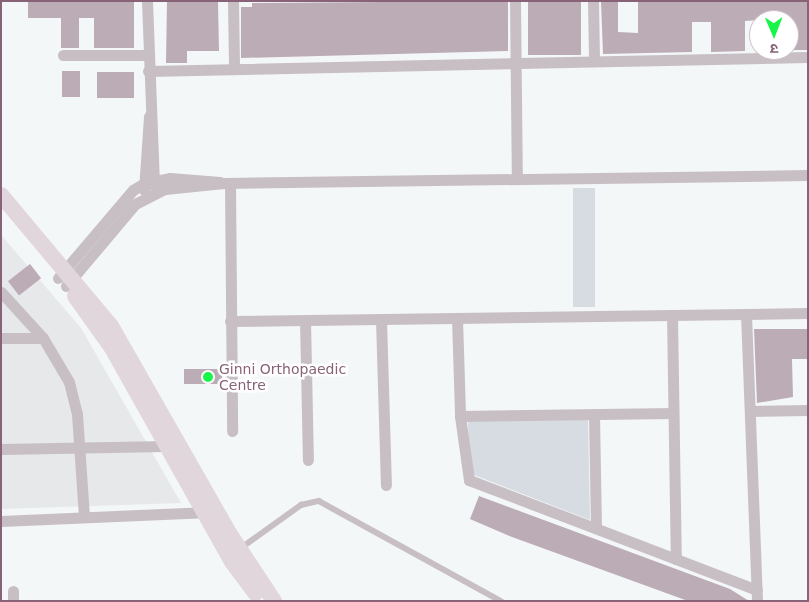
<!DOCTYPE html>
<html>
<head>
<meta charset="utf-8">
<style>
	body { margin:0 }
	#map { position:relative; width:809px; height:602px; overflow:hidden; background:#f4f7f7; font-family:"DejaVu Sans","Noto Sans Devanagari",sans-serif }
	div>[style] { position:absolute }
	.built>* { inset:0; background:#e7e8e9 }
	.green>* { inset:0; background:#d7dbe2; transform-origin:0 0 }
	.building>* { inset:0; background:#bcacb6; transform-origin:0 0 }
	.service>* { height:5.5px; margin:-2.75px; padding:0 2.75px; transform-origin:2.75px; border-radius:2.75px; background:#c8bfc4 }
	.minor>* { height:11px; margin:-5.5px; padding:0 5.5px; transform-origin:5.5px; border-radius:5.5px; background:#c8bfc4 }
	.primary>* { height:16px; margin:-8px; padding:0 8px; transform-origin:8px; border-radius:8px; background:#e0d6dc }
	.dots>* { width:14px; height:14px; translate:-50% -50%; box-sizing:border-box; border:2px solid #fff; border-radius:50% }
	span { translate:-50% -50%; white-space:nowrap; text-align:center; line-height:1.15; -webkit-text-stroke:5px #fff; paint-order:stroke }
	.poi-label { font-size:14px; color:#886378 }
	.left { translate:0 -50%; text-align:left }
	.frame { position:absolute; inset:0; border:2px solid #886378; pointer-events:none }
	.north { position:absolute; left:749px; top:10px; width:50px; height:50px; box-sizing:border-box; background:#fff; border:1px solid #cfc1c9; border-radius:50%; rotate:179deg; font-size:14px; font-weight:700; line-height:20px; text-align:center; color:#886378 }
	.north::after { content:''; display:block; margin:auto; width:18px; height:22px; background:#16f548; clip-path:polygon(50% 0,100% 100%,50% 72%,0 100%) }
</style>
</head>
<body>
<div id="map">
	<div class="built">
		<div style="clip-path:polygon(1px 235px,81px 328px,181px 503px,1px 509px)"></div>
	</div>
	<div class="green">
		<div style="left:595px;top:188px;width:119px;height:22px;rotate:90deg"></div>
		<div style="clip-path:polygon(588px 418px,590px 520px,469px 473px,468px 420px)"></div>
	</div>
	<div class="building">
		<div style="clip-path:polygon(28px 1px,134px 1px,134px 48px,94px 48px,94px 18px,79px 18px,79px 48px,61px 48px,61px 18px,28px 18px)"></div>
		<div style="clip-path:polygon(167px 1px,218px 1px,219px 51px,187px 51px,187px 63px,166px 63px)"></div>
		<div style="clip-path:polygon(508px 1px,508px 51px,241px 58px,241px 7px,252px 7px,252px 3px)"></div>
		<div style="left:528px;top:1px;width:53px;height:54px"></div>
		<div style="clip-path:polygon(638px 1px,808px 1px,808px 50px,789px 50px,789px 20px,759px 20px,745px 21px,745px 51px,711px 52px,711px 22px,692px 22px,692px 52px,603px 54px,601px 2px,618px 2px,618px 32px,638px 33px)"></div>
		<div style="left:62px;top:71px;width:18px;height:26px"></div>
		<div style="left:97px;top:72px;width:37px;height:26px"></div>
		<div style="left:30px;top:264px;width:18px;height:28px;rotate:52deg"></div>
		<div style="clip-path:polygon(754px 329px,808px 329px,808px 359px,792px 359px,793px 397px,757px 403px)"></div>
		<div style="left:222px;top:369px;width:15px;height:38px;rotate:90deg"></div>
		<div style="clip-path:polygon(479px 496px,730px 589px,749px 601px,688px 601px,512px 537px,470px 519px)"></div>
	</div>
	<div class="service">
		<div style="left:241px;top:548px;width:74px;rotate:-35.6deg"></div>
		<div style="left:301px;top:505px;width:18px;rotate:-13deg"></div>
		<div style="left:319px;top:501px;width:208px;rotate:28.8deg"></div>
	</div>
	<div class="minor">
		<div style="left:147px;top:1px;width:185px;rotate:87.8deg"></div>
		<div style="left:233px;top:1px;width:67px;rotate:89.1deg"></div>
		<div style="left:515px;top:1px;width:178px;rotate:89.4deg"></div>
		<div style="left:593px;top:1px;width:60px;rotate:89deg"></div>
		<div style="left:63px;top:55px;width:85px"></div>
		<div style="left:148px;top:71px;width:660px;rotate:-1.22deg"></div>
		<div style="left:230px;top:183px;width:248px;rotate:89.5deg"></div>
		<div style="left:144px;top:190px;width:74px;rotate:-86.1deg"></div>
		<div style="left:58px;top:278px;width:116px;rotate:-49.6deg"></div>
		<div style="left:133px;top:190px;width:13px;rotate:-32deg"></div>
		<div style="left:144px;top:183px;width:26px;rotate:-11deg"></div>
		<div style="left:170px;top:178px;width:50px;rotate:4.6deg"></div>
		<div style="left:66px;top:286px;width:107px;rotate:-49.9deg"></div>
		<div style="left:135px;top:204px;width:34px;rotate:-27deg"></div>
		<div style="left:165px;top:189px;width:59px;rotate:-5.8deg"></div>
		<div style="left:224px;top:183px;width:584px;rotate:-0.78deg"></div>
		<div style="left:1px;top:292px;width:62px;rotate:47.6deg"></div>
		<div style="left:43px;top:338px;width:51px;rotate:59.4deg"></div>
		<div style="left:69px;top:382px;width:33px;rotate:76deg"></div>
		<div style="left:77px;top:414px;width:103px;rotate:86.1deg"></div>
		<div style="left:746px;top:314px;width:287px;rotate:87.8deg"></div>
		<div style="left:672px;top:315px;width:244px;rotate:89.1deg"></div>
		<div style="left:457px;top:318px;width:98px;rotate:88.2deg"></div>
		<div style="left:460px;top:416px;width:65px;rotate:82deg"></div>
		<div style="left:469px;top:480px;width:308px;rotate:20.9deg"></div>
		<div style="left:381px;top:319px;width:166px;rotate:88.3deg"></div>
		<div style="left:305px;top:320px;width:140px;rotate:88.8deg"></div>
		<div style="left:230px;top:321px;width:578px;rotate:-0.79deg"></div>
		<div style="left:1px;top:338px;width:42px"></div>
		<div style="left:750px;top:411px;width:58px;rotate:-1deg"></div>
		<div style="left:594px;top:414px;width:114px;rotate:89deg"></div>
		<div style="left:460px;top:416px;width:213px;rotate:-0.8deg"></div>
		<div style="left:1px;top:449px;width:165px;rotate:-1deg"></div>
		<div style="left:1px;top:521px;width:209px;rotate:-2.5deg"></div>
		<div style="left:13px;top:591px;width:10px;rotate:90deg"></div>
	</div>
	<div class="primary">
		<div style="left:1px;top:195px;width:171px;rotate:50deg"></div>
		<div style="left:111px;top:326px;width:238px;rotate:60.3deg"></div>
		<div style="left:229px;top:533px;width:82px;rotate:56.5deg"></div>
		<div style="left:75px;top:296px;width:64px;rotate:54.6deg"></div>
		<div style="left:112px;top:348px;width:245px;rotate:60.7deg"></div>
		<div style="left:232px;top:562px;width:39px;rotate:53deg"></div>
	</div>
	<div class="dots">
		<div style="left:208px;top:377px;background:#16f548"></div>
	</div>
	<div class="poi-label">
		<span class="left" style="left:219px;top:377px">Ginni Orthopaedic<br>Centre</span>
	</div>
	<div class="frame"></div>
	<div class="north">उ</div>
</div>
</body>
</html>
